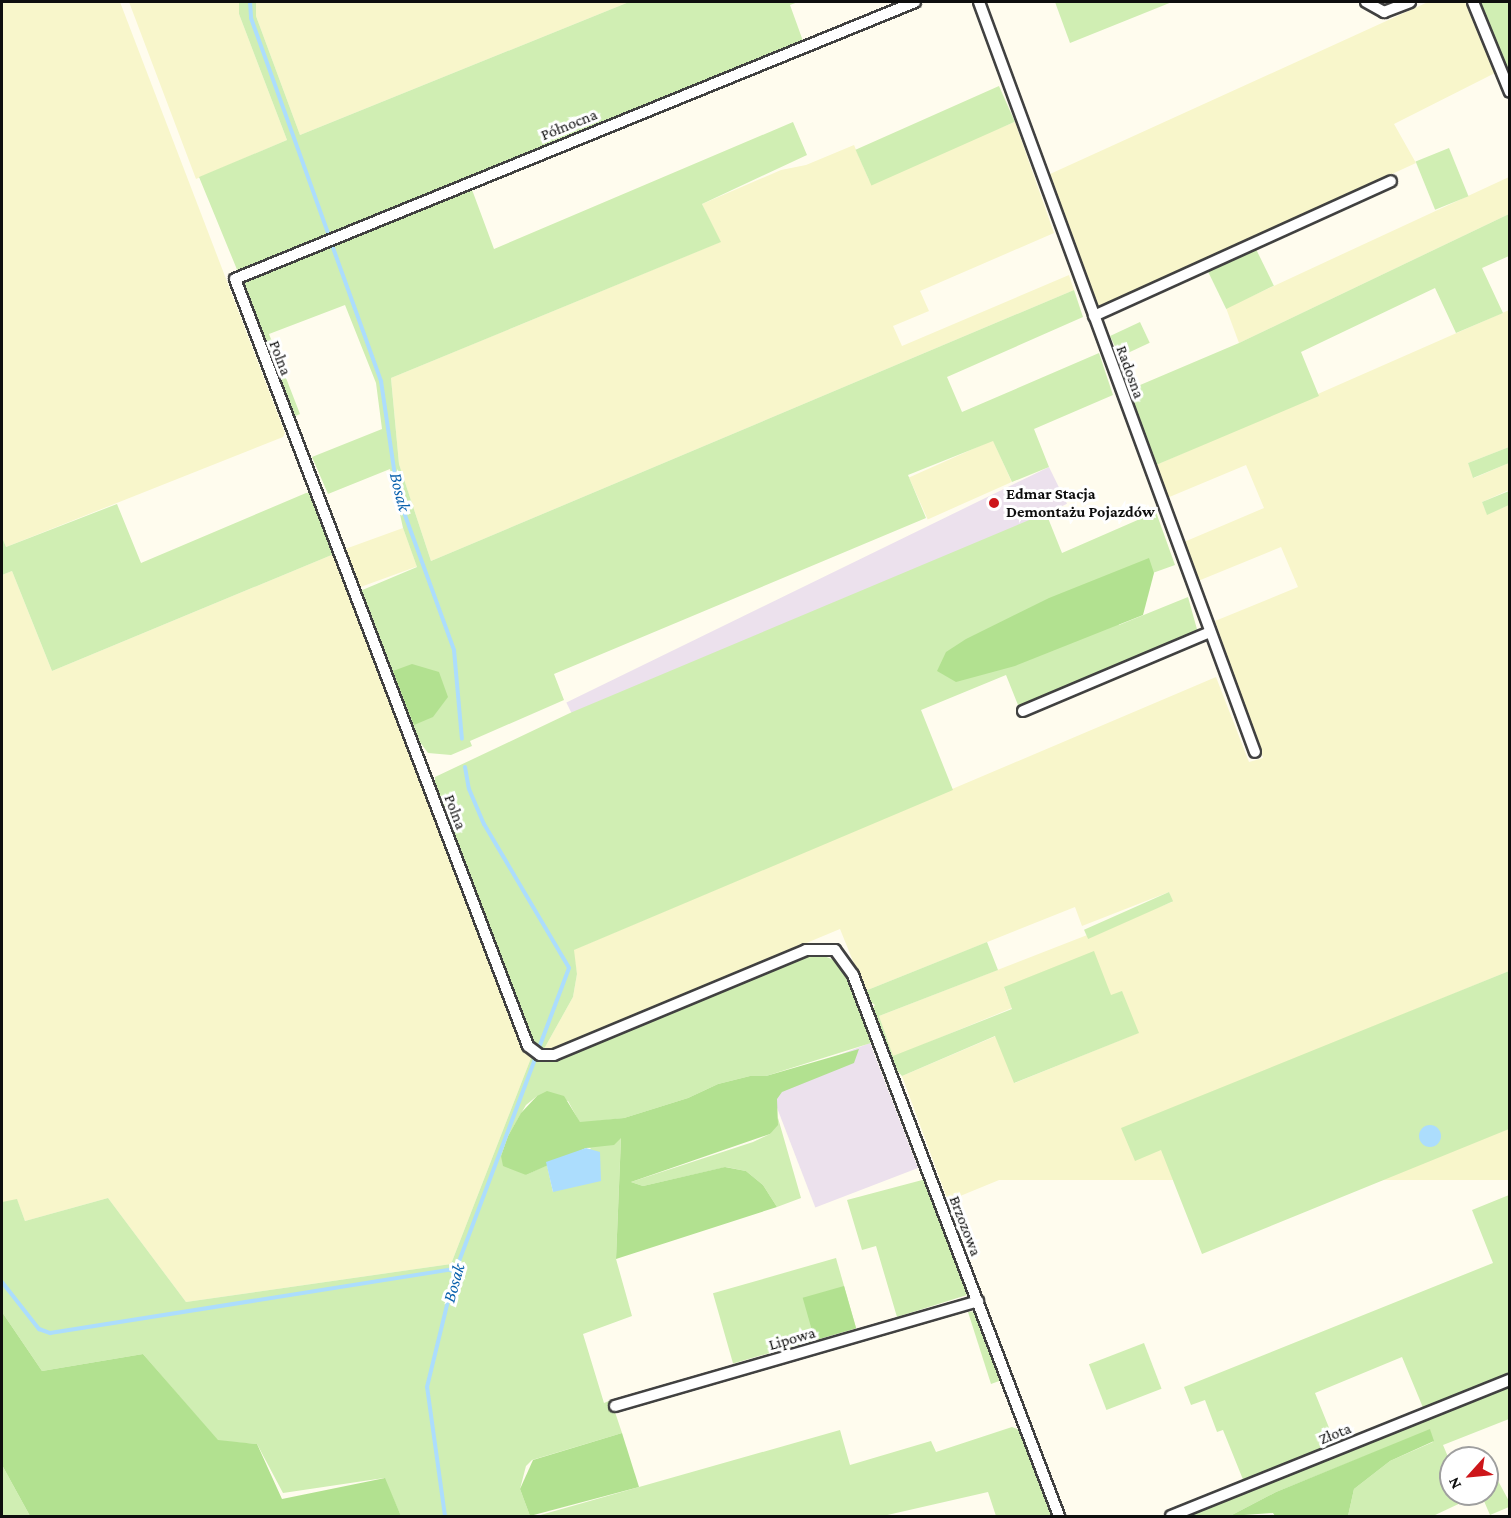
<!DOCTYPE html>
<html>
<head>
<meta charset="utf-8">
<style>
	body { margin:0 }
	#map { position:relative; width:1511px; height:1518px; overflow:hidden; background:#fffcee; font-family:"Crimson Pro",serif }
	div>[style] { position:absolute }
	.industrial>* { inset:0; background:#ece1ed; transform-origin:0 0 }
	.farmland>* { inset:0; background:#f8f6cb; transform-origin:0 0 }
	.green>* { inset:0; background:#d0eeb3; transform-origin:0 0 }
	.forest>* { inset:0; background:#b2e190; transform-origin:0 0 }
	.water>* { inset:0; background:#acddfd }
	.round { border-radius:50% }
	.stream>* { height:4px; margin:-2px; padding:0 2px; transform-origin:2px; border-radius:2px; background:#acddfd }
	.roads { filter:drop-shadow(2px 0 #414141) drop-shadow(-2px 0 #414141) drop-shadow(0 2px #414141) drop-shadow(0 -2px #414141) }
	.street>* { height:10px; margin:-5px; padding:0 5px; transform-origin:5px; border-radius:5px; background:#fff }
	.dots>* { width:16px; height:16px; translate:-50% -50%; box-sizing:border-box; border:3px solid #fff; border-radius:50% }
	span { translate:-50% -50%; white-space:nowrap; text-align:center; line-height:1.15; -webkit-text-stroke:6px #fff; paint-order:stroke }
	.street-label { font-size:16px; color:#0e0e0e }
	.poi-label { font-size:16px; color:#0e0e0e; font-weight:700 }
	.left { translate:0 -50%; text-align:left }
	.water-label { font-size:18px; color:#0961ad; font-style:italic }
	.frame { position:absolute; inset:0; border:3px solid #0e0e0e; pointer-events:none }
	.north { position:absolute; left:1439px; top:1446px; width:60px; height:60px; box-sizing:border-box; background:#fff; border:2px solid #9f9f9f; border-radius:50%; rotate:243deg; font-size:16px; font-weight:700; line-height:24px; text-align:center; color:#0e0e0e }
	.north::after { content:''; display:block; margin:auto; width:21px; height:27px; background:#cd161a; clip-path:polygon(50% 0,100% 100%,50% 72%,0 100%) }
</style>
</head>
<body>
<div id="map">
	<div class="industrial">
		<div style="left:1049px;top:467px;width:41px;height:537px;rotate:64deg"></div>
		<div style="left:870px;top:1043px;width:134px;height:110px;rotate:69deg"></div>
	</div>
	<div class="farmland">
		<div style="clip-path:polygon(2px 2px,120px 2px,285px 433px,283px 437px,6px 547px,2px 537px)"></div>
		<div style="clip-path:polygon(129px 2px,239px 2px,239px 14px,287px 140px,196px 179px)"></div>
		<div style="clip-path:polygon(256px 2px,629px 2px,300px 135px,256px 16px)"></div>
		<div style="clip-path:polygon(1428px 2px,1468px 2px,1497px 72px,1394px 124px,1416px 163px,1099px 308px,1050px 174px)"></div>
		<div style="clip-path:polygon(1015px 122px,1054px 233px,920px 291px,929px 311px,893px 326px,902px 346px,1069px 275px,1074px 290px,431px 561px,399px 464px,391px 378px,720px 242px,702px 204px,781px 170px,806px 165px,854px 145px,869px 180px)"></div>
		<div style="clip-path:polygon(1509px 177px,1509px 214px,1239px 343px,1226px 308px)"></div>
		<div style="clip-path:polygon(1509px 310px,1509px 447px,1468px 463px,1474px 478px,1509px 463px,1509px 490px,1482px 502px,1487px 514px,1509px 505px,1509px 971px,948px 1201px,902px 1076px,996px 1036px,1015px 1083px,1138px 1033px,1121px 992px,1112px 996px,1004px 988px,1012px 1008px,893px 1057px,879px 1016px,1172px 902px,1169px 892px,1082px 926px,1075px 907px,865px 991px,840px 929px,552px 1049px,544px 1049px,573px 997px,577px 974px,573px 950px,1216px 677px,1249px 762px,1263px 758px,1215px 621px,1298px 587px,1281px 547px,1198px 581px,1184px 542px,1264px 508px,1246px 465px,1167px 498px,1156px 465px)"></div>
		<div style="left:993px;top:440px;width:46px;height:92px;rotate:66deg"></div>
		<div style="left:403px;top:528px;width:41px;height:63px;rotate:70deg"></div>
		<div style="clip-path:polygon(334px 554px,531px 1058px,451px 1264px,186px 1302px,108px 1198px,25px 1221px,17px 1200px,2px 1202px,2px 575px,12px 571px,52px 671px)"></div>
		<div style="left:1509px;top:1129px;width:51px;height:544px;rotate:90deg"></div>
	</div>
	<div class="green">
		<div style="clip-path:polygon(239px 2px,256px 2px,256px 16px,300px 135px,629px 2px,798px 2px,790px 5px,803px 41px,238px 272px,199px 177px,287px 140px,239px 14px)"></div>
		<div style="clip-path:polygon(1055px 2px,1172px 2px,1070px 43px)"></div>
		<div style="clip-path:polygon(1479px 2px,1509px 2px,1509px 83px)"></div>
		<div style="left:999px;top:86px;width:39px;height:157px;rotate:66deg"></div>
		<div style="clip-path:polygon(793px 122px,807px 155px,702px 204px,721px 242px,391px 378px,399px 464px,431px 561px,1074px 290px,1083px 317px,947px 377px,962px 412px,1099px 353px,1113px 395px,1034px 429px,1049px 467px,1012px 482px,993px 441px,908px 475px,926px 518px,554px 674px,564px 700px,470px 741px,472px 746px,451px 755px,428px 753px,414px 734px,360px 591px,417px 567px,403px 528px,390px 469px,328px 494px,312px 457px,382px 429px,376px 383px,345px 305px,269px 334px,300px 414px,293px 417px,243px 287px,246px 281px,471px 187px,494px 249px)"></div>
		<div style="left:1449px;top:148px;width:52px;height:36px;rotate:68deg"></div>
		<div style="clip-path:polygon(1509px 214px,1509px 256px,1482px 268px,1503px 313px,1456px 333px,1435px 288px,1301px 352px,1319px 396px,1156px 465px,1126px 391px,1239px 343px)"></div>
		<div style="left:1255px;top:247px;width:43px;height:53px;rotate:64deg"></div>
		<div style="left:1140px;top:322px;width:23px;height:33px;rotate:65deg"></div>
		<div style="clip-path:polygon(1509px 447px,1509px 463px,1473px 478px,1468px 463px)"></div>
		<div style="clip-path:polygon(1509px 491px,1509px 505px,1487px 515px,1482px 502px)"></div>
		<div style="clip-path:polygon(306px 493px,311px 493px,334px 554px,52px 671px,12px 571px,2px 575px,2px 537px,6px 547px,117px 504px,141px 563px)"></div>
		<div style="clip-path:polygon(1156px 512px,1175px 565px,1108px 589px,1119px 625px,1188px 597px,1200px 640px,1022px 715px,1006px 675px,921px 710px,953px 790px,574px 950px,577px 974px,573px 997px,544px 1049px,528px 1038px,435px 787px,435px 777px,570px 713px,1046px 513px,1062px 553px)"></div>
		<div style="left:1169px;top:892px;width:10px;height:93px;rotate:66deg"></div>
		<div style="clip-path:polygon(987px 942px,998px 970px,879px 1016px,893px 1056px,1012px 1009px,1004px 987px,1094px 951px,1111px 995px,1122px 991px,1139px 1033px,1014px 1083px,995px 1036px,902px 1076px,893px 1066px,871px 1010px,875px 1005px,868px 1000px,865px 991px)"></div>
		<div style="clip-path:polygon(819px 954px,839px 962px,850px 979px,874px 1042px,766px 1076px,750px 1076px,718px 1084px,688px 1098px,624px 1118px,580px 1123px,568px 1101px,537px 1096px,526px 1105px,508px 1136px,501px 1156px,526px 1175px,547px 1165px,553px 1192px,591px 1148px,586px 1148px,621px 1137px,616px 1259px,632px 1316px,583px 1334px,604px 1403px,611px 1400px,622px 1433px,532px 1460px,526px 1466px,520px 1489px,530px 1516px,401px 1516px,384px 1478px,283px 1493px,257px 1444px,218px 1441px,143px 1354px,42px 1371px,2px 1312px,2px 1202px,17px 1199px,25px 1221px,108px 1198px,186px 1302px,451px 1264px,531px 1058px,544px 1060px,805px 955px)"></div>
		<div style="clip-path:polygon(1509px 971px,1509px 1129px,1202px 1254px,1161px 1150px,1135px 1161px,1121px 1128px)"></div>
		<div style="clip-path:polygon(778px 1118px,801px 1198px,777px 1207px,763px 1185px,746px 1171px,726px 1167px,643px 1186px,631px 1182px,753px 1142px,770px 1134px)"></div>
		<div style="clip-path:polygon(926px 1179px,967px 1295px,897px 1317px,876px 1246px,862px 1250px,847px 1200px)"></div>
		<div style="clip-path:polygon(evenodd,1509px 1195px,1509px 1419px,1443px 1445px,1451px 1464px,1451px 1494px,1464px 1494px,1467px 1500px,1433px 1516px,1348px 1516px,1354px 1489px,1390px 1461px,1433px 1442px,1430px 1430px,1276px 1492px,1230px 1516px,1181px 1516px,1244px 1482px,1223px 1430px,1217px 1432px,1205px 1400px,1191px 1405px,1184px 1387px,1493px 1263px,1472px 1210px,1509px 1195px,1402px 1357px,1424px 1410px,1336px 1445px,1315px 1393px,1402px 1357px)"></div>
		<div style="left:836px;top:1258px;width:73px;height:128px;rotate:74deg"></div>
		<div style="clip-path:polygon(977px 1311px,1002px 1380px,991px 1384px,968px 1312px)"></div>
		<div style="left:1144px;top:1343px;width:49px;height:59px;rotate:69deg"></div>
		<div style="clip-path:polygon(1012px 1427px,1020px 1430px,1053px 1516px,996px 1516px,988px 1492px,883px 1516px,537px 1516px,840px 1430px,850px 1465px,931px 1441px,936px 1452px)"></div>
		<div style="clip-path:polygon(2px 1465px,30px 1516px,2px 1516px)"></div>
		<div style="clip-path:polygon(1490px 1466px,1510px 1503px,1509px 1507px,1490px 1515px,1481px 1494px,1487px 1494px)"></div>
	</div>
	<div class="forest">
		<div style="clip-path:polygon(1149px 558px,1154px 573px,1143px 615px,1015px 666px,956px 682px,937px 671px,946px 652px,966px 639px,1049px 598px)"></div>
		<div style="clip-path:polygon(412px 664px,439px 672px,448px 697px,433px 717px,414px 725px,393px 671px)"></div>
		<div style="clip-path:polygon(859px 1049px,854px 1063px,782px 1092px,777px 1099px,778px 1125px,770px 1134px,631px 1182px,643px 1186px,725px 1167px,746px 1171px,763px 1185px,777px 1207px,616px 1259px,621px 1138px,614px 1145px,586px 1148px,526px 1175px,503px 1166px,501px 1156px,508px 1136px,521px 1113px,537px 1096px,547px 1091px,564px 1096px,580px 1122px,624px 1118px,688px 1098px,718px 1084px,750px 1076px,766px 1076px)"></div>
		<div style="left:844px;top:1286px;width:44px;height:43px;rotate:74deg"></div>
		<div style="clip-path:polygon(2px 1312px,42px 1371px,143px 1354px,218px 1440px,257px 1444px,282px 1499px,385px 1478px,401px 1516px,30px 1516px,2px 1465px)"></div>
		<div style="clip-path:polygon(1430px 1429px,1434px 1441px,1390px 1461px,1354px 1489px,1348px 1516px,1275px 1516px,1273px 1513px,1230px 1516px,1276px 1492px)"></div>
		<div style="clip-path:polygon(622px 1433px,639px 1487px,530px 1516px,520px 1489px,533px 1460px)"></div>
	</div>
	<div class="water">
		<div class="round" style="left:1419px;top:1125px;width:22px;height:22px"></div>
		<div style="clip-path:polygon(586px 1148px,600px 1152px,601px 1181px,553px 1192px,546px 1162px)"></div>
	</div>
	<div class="stream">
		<div style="left:250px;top:2px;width:16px;rotate:86deg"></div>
		<div style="left:251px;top:18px;width:228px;rotate:70.3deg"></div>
		<div style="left:332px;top:245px;width:145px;rotate:70.2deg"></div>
		<div style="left:381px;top:381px;width:116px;rotate:81.6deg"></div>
		<div style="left:398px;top:496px;width:164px;rotate:70deg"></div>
		<div style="left:454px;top:650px;width:89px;rotate:84.9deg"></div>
		<div style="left:465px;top:767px;width:22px;rotate:80deg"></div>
		<div style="left:469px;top:789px;width:38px;rotate:67deg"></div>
		<div style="left:484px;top:824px;width:167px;rotate:59.4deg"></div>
		<div style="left:569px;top:968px;width:82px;rotate:110.6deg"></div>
		<div style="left:2px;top:1282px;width:60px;rotate:51.8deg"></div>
		<div style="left:39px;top:1329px;width:12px;rotate:20deg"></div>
		<div style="left:50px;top:1333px;width:405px;rotate:-9deg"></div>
		<div style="left:450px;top:1270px;width:5px;rotate:22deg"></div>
		<div style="left:445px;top:1516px;width:130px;rotate:-97.9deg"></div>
		<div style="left:427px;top:1387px;width:118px;rotate:-76.3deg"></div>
		<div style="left:455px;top:1272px;width:228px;rotate:-69.4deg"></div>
	</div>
	<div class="roads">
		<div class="street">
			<div style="left:915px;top:2px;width:734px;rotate:157.84deg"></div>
			<div style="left:235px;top:279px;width:821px;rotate:69.09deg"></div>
			<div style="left:528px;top:1046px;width:15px;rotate:37deg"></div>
			<div style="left:540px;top:1055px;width:14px"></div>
			<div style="left:554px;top:1055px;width:273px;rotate:-22.6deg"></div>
			<div style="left:806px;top:950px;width:29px"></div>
			<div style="left:835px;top:950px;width:31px;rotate:54deg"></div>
			<div style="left:853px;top:975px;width:579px;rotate:69.15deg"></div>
			<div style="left:979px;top:2px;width:799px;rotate:69.8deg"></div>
			<div style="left:1366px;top:2px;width:21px;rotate:29deg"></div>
			<div style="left:1384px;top:12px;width:28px;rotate:-21deg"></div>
			<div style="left:1473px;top:2px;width:97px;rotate:67.7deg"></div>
			<div style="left:1094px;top:316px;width:326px;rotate:-24.4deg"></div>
			<div style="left:1023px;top:711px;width:203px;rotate:-22.9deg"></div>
			<div style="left:615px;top:1406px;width:378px;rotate:-16.1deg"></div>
			<div style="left:1171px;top:1516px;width:365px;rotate:-21.9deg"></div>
		</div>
	</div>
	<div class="dots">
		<div style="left:994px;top:503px;background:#cd161a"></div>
	</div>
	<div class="street-label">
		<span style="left:569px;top:125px;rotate:-22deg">Północna</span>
		<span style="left:280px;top:358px;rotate:69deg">Polna</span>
		<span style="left:1130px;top:372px;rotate:70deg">Radosna</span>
		<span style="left:455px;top:812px;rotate:69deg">Polna</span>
		<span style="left:965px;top:1226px;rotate:69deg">Brzozowa</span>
		<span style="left:792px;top:1339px;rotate:-16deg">Lipowa</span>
		<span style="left:1335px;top:1434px;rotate:-22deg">Złota</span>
	</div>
	<div class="poi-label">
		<span class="left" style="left:1006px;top:503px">Edmar Stacja<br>Demontażu Pojazdów</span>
	</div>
	<div class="water-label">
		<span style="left:400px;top:492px;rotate:76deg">Bosak</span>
		<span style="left:454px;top:1283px;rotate:-74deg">Bosak</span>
	</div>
	<div class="frame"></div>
	<div class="north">N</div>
</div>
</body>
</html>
